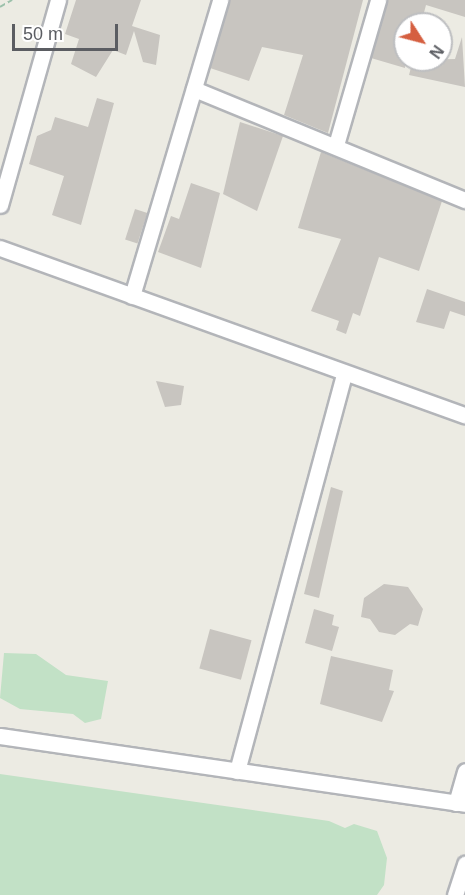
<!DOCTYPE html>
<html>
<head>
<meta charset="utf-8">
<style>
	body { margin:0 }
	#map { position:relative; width:465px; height:895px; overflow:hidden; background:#ecebe3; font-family:Helvetica,sans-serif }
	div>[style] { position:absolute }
	.green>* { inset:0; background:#c2e1c6 }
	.building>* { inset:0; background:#c8c5c0; transform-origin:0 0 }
	.path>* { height:2px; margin-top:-1px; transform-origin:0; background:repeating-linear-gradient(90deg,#9cc1ab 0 6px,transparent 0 9px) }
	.roads { filter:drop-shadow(2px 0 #b3b5b9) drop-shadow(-2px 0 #b3b5b9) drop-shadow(0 2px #b3b5b9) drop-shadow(0 -2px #b3b5b9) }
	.minor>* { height:15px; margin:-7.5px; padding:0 7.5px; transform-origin:7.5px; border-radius:7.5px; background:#fff }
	span { translate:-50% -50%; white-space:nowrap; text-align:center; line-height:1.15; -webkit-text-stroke:4.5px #fff; paint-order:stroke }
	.north { position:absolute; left:393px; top:12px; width:60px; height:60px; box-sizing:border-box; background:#fff; border:2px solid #bdbec0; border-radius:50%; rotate:126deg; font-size:16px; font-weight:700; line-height:24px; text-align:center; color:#5b5d62 }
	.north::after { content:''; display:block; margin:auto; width:21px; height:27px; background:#d55f40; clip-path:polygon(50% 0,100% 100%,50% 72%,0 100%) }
	.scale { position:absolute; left:12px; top:24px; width:106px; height:27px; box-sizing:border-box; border:3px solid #5b5d62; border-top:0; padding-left:8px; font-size:18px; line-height:21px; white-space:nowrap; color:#5b5d62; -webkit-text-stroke:4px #fff; paint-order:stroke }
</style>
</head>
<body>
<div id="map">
	<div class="green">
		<div style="clip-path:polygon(4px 653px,36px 654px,66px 675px,108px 681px,101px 719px,85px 723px,73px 714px,20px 709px,0 698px)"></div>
		<div style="clip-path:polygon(0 774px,329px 821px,345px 828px,354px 824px,377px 831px,387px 858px,384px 885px,377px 895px,0 895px)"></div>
	</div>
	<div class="building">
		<div style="clip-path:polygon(76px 0,141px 0,132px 26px,160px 35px,156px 65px,143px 62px,134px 31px,126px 55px,113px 50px,96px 77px,71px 64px,79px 39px,65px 34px)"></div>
		<div style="clip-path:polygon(230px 0,363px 0,328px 133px,284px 115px,303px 55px,262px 47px,249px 81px,210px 68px)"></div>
		<div style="clip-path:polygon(387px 0,465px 0,465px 17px,426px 5px,421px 24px,405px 24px,405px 68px,371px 58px)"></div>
		<div style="clip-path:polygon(462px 37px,465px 87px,409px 75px,413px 60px,455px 59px)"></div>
		<div style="clip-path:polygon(97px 98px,114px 103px,81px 225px,52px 215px,64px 176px,29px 164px,37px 136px,51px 130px,55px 117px,88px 127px)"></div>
		<div style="clip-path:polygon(240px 122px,283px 136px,257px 211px,223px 194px)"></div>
		<div style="clip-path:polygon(321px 152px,442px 201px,419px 271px,379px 257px,360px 316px,353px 313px,346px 334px,336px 330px,339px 321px,311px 311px,341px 239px,298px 228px)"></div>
		<div style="clip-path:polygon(191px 183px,220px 193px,201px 268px,158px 252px,171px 216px,179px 219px)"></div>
		<div style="left:135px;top:209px;width:13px;height:32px;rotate:18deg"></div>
		<div style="clip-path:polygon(427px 289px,465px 302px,465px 316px,450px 311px,444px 329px,416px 322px)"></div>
		<div style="clip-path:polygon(156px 381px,184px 386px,181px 405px,165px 407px)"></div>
		<div style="clip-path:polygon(331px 487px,343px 491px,319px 598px,304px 594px)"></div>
		<div style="clip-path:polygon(384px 584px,408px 587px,423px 609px,418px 626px,410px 624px,395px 635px,379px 632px,370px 619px,361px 617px,364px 598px)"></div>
		<div style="clip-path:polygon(314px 609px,334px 615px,332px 625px,339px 627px,332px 651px,305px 643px)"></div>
		<div style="left:210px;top:629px;width:43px;height:41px;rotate:15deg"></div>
		<div style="clip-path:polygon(331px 656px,393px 670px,389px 690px,394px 691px,382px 722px,320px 704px)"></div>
	</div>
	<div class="path">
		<div style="left:0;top:7px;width:14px;rotate:-30deg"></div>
	</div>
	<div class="roads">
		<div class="minor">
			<div style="left:194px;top:89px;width:293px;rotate:22.3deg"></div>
			<div style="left:336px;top:145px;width:151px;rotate:-73.8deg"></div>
			<div style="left:0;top:205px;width:213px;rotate:-74.2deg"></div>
			<div style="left:0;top:248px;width:494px;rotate:19.8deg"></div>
			<div style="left:132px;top:296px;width:309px;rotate:-73.4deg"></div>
			<div style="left:0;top:736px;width:470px;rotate:8.3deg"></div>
			<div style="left:237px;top:771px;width:410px;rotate:-74.9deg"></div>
			<div style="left:456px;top:803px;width:33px;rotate:-74deg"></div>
			<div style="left:455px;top:895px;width:33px;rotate:-72deg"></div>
		</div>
	</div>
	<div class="north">N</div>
	<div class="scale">50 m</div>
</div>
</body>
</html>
